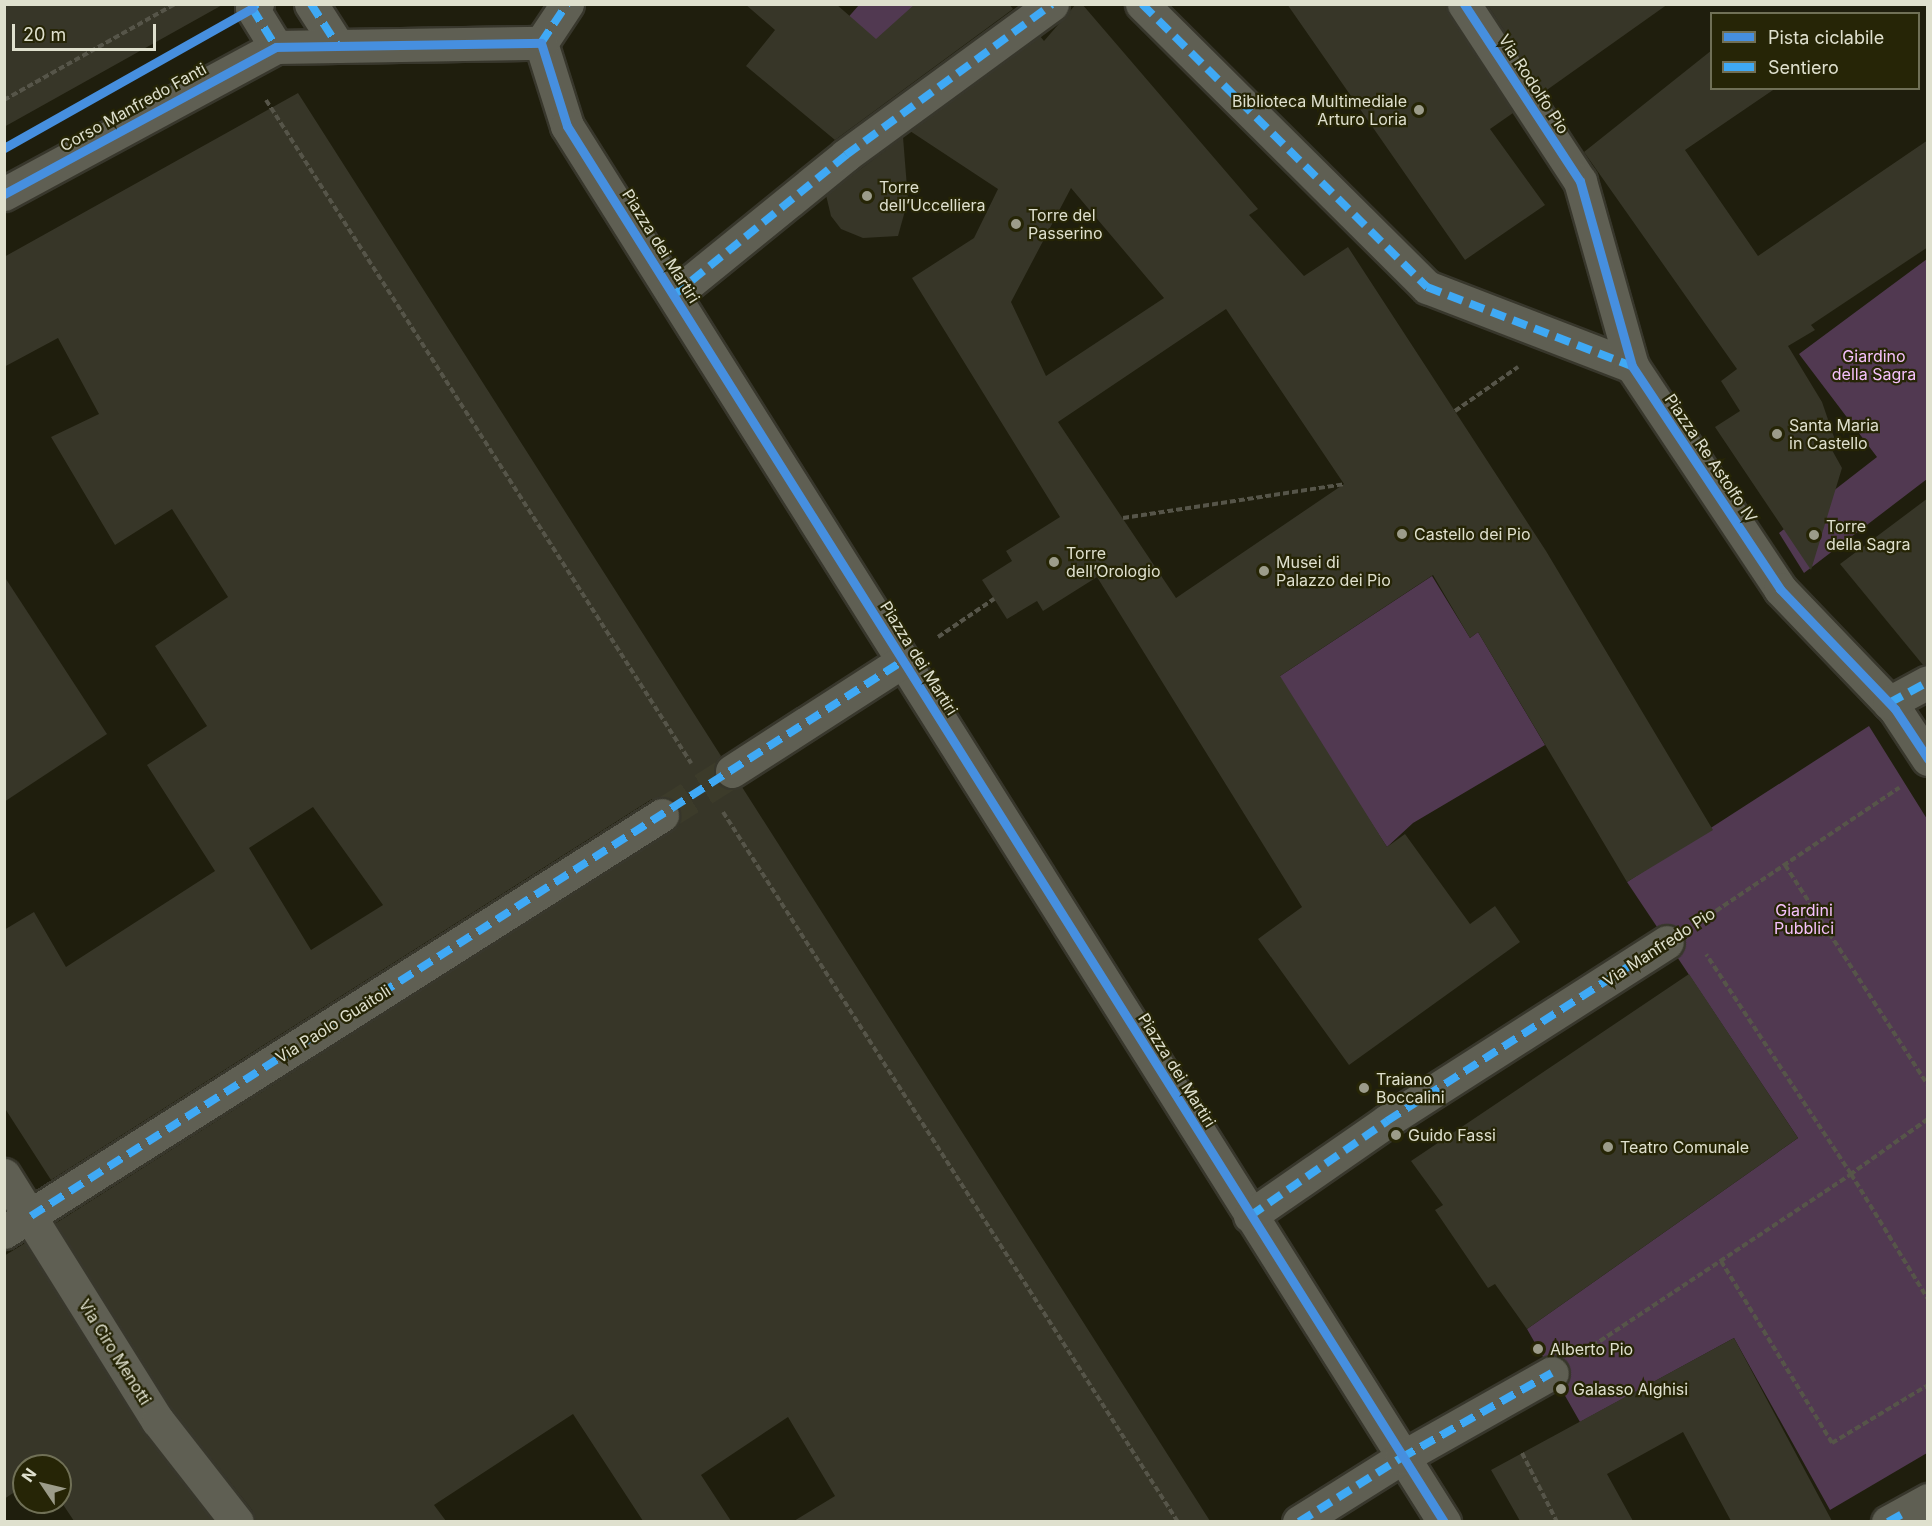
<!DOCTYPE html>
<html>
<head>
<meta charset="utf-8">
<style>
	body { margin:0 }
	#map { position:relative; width:1932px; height:1526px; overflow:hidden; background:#1f1e0d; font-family:Inter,sans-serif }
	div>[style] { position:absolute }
	.green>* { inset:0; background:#513951 }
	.building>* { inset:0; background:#373628 }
	.street-tunnel>* { height:33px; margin-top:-16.5px; transform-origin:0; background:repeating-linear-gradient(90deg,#3c3b2a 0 33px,transparent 0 49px) }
	.path>* { height:4px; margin-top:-2px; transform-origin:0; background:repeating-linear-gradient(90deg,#565549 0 6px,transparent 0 9px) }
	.roads { filter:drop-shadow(2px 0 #38372c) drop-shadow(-2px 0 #38372c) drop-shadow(0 2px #38372c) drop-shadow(0 -2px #38372c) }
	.street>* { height:33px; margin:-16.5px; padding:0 16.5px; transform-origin:16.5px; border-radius:16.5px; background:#5f5f53 }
	.quiet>* { height:8px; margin-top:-4px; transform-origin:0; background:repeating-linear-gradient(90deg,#3fa9f5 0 15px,transparent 0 23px) }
	.cycleway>* { height:9px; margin:-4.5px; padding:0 4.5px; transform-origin:4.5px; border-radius:4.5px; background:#468fdf }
	.dots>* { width:16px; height:16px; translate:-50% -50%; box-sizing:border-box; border:3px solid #262506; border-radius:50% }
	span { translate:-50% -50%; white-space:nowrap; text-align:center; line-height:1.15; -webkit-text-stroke:4.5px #262506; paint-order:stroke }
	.street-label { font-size:16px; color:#dfe0ce }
	.poi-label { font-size:16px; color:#dfe0ce }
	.right { translate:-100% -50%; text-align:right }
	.left { translate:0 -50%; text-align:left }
	.park-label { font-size:16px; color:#f5c1fb }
	.frame { position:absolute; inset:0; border:6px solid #dfe0ce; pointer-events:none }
	.legend { position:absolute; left:1710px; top:12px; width:210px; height:78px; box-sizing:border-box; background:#262506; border:2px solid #707056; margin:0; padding:8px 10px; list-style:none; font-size:18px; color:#dfe0ce }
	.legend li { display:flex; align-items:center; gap:12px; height:30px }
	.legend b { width:30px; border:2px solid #707056 }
	.north { position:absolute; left:12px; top:1454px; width:60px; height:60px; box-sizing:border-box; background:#262506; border:2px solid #707056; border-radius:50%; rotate:305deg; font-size:16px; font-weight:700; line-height:24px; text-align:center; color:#dfe0ce }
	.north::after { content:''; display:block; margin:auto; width:21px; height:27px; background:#9c9c8a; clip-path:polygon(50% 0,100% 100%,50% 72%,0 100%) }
	.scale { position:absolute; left:12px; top:24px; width:144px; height:27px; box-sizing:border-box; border:3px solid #dfe0ce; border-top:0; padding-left:8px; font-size:18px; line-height:21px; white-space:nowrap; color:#dfe0ce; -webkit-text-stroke:4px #262506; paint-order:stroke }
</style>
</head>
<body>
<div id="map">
	<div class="green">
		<div style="clip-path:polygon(859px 5px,915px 5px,900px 45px,817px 53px)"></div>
		<div style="clip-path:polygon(1927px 259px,1927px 479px,1804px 573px,1779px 533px,1877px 457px,1799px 354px)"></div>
		<div style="clip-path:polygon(1432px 576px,1470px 638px,1478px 632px,1545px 745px,1413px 823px,1387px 847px,1277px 678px)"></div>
		<div style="clip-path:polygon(1869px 726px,1927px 819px,1927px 1453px,1830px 1510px,1734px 1338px,1580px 1422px,1527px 1329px,1798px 1138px,1627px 882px)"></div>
	</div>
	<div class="building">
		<div style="clip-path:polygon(4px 4px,224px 4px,4px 127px)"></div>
		<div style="clip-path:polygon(745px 4px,836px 4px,876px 39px,915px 4px,1009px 4px,1013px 9px,835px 140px,746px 66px,775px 30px)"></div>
		<div style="clip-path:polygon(evenodd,1076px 4px,1082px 4px,1258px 209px,1249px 215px,1304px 276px,1348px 247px,1546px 551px,1713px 830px,1627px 882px,1478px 632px,1470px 638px,1433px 575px,1280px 676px,1387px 847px,1405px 834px,1470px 924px,1495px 906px,1520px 942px,1349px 1065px,1258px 939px,1302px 907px,1097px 577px,1043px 611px,1037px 601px,1007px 619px,982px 580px,1012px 561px,1006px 551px,1060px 517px,912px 278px,974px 238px,998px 189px,910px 131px,1040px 36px,1044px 41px,1076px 4px,1071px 188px,1164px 298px,1046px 376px,1011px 302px,1071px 188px,1076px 4px,1226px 309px,1344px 484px,1176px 598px,1058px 422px,1226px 309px)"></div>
		<div style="clip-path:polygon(1287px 4px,1445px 4px,1513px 113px,1490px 129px,1545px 205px,1465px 260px)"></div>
		<div style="clip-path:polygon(1487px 4px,1668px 4px,1544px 92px)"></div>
		<div style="clip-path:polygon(1712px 50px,1712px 88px,1776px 88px,1685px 150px,1758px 256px,1928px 140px,1928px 247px,1811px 325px,1815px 330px,1788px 346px,1822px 402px,1834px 437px,1832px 450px,1842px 468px,1811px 570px,1715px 427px,1740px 411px,1721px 381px,1737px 369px,1584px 152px)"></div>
		<div style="clip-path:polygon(evenodd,298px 93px,721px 756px,715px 763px,716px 781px,724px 788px,742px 787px,1210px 1521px,794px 1521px,835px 1496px,788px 1417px,701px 1475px,731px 1521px,643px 1521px,573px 1414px,434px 1505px,446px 1521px,255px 1521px,252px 1510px,173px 1410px,56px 1223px,672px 831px,681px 815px,671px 799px,652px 799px,51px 1180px,4px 1107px,4px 930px,34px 912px,66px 967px,215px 871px,147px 765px,207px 726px,155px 646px,228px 597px,172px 509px,115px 545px,51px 437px,99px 414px,58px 338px,4px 367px,4px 257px,298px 93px,313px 807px,383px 905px,311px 950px,249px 848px,313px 807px)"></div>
		<div style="clip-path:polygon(903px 137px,908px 200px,898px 236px,863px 238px,841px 229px,831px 216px,826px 195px)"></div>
		<div style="clip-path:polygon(1928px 498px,1928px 663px,1923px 665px,1840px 564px)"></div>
		<div style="clip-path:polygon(4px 576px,107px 734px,4px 802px)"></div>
		<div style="clip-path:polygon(1689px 974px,1798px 1138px,1527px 1329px,1495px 1284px,1488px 1288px,1435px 1210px,1443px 1205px,1411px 1161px)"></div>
		<div style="clip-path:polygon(25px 1243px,142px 1431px,213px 1521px,74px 1521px,60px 1500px,60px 1466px,24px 1466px,24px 1486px,4px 1499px,4px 1256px)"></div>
		<div style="clip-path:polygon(1734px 1338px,1832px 1521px,1731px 1521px,1683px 1432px,1607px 1474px,1633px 1521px,1520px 1521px,1491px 1470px)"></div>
	</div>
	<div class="street-tunnel">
		<div style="left:662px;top:815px;width:83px;rotate:-32.2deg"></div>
	</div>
	<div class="path">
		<div style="left:4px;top:100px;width:196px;rotate:-29.3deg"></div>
		<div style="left:266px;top:100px;width:788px;rotate:57.34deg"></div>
		<div style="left:1455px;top:411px;width:77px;rotate:-34.9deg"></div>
		<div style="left:1123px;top:518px;width:224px;rotate:-8.7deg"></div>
		<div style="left:938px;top:637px;width:68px;rotate:-34.2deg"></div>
		<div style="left:723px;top:812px;width:843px;rotate:57.35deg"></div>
		<div style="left:1785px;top:865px;width:262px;rotate:57deg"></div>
		<div style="left:1701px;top:921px;width:239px;rotate:-33.9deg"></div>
		<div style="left:1928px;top:1119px;width:95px;rotate:144.5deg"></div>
		<div style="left:1851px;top:1174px;width:147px;rotate:58.4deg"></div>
		<div style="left:1721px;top:1261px;width:213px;rotate:58.6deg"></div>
		<div style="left:1832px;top:1443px;width:112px;rotate:-31.1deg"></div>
		<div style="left:1585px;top:1351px;width:320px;rotate:-33.6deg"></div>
		<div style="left:1851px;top:1174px;width:263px;rotate:-123.4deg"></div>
		<div style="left:1522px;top:1453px;width:77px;rotate:63.1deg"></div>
	</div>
	<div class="roads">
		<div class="street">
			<div style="left:257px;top:4px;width:6px;rotate:141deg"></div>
			<div style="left:252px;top:8px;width:46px;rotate:58.4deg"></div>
			<div style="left:311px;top:4px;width:50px;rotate:57.3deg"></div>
			<div style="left:1142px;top:4px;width:402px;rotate:44.8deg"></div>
			<div style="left:1427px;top:287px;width:220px;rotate:21.1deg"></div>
			<div style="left:1464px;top:4px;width:212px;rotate:56.8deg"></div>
			<div style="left:1580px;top:181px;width:192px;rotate:74.3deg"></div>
			<div style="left:1632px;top:366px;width:268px;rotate:56.4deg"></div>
			<div style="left:1780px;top:589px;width:166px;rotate:46.2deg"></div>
			<div style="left:1895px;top:709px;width:60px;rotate:56.6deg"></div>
			<div style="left:541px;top:43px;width:87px;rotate:72.6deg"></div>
			<div style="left:567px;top:126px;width:1649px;rotate:57.86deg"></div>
			<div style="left:541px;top:43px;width:47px;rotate:-56.3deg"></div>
			<div style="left:4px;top:194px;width:309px;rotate:-28.4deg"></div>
			<div style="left:276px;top:47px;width:265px;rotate:-0.9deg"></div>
			<div style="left:674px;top:295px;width:222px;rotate:-39.1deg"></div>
			<div style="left:846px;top:155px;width:255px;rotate:-36.2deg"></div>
			<div style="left:1889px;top:703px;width:44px;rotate:-28.3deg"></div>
			<div style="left:732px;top:771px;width:203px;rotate:-32.8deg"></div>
			<div style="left:4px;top:1175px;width:290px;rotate:58deg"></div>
			<div style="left:158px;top:1421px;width:128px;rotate:52deg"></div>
			<div style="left:1250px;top:1216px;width:167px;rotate:-34.7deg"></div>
			<div style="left:1387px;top:1121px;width:332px;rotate:-32.6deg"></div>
			<div style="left:4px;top:1232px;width:779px;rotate:-32.36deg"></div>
			<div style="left:1299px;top:1522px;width:120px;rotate:-32.1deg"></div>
			<div style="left:1401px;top:1458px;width:173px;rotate:-29.4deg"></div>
			<div style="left:1888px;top:1522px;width:46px;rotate:-28.8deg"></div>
		</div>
	</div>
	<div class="quiet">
		<div style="left:257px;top:4px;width:6px;rotate:141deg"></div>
		<div style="left:252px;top:8px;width:46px;rotate:58.4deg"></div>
		<div style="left:276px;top:47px;width:5px"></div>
		<div style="left:311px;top:4px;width:50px;rotate:57.3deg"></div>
		<div style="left:1142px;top:4px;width:402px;rotate:44.8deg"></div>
		<div style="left:1427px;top:287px;width:220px;rotate:21.1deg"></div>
		<div style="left:541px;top:43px;width:47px;rotate:-56.3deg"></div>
		<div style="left:674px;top:295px;width:222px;rotate:-39.1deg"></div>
		<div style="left:846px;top:155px;width:255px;rotate:-36.2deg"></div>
		<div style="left:1889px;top:703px;width:44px;rotate:-28.3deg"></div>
		<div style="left:31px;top:1216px;width:1034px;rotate:-32.48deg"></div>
		<div style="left:1250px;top:1216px;width:167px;rotate:-34.7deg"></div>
		<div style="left:1387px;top:1121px;width:332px;rotate:-32.6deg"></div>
		<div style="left:1299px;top:1522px;width:120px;rotate:-32.1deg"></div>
		<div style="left:1401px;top:1458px;width:173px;rotate:-29.4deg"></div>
		<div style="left:1888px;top:1522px;width:21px;rotate:-29deg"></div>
	</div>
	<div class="cycleway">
		<div style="left:1464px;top:4px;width:212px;rotate:56.8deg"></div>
		<div style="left:1580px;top:181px;width:192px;rotate:74.3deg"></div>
		<div style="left:1632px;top:366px;width:268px;rotate:56.4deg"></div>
		<div style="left:1780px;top:589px;width:166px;rotate:46.2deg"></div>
		<div style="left:1895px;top:709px;width:60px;rotate:56.6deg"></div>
		<div style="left:541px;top:43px;width:87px;rotate:72.6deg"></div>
		<div style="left:567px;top:126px;width:1649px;rotate:57.86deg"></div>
		<div style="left:4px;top:148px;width:285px;rotate:-29.4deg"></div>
		<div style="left:4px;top:194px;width:309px;rotate:-28.4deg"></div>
		<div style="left:276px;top:47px;width:265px;rotate:-0.9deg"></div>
	</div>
	<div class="dots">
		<div style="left:1419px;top:110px;background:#9c9c8a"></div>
		<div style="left:867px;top:196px;background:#9c9c8a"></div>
		<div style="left:1016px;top:224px;background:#9c9c8a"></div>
		<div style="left:1777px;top:434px;background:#9c9c8a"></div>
		<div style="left:1402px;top:534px;background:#9c9c8a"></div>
		<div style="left:1814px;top:535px;background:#9c9c8a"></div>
		<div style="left:1054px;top:562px;background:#9c9c8a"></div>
		<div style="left:1264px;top:571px;background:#9c9c8a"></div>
		<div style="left:1364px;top:1088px;background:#9c9c8a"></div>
		<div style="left:1396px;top:1135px;background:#9c9c8a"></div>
		<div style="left:1608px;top:1147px;background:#9c9c8a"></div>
		<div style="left:1538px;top:1349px;background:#9c9c8a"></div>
		<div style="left:1561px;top:1389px;background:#9c9c8a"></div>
	</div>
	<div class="street-label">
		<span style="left:1534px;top:84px;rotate:57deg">Via Rodolfo Pio</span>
		<span style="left:133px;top:107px;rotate:-29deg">Corso Manfredo Fanti</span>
		<span style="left:661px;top:246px;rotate:58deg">Piazza dei Martiri</span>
		<span style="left:1711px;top:458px;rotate:56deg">Piazza Re Astolfo IV</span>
		<span style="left:919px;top:658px;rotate:58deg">Piazza dei Martiri</span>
		<span style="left:1659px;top:947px;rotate:-33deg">Via Manfredo Pio</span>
		<span style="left:333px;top:1024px;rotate:-32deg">Via Paolo Guaitoli</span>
		<span style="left:1177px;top:1070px;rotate:58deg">Piazza dei Martiri</span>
		<span style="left:115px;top:1352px;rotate:58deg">Via Ciro Menotti</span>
	</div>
	<div class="poi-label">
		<span class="right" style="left:1407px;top:110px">Biblioteca Multimediale<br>Arturo Loria</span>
		<span class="left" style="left:879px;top:196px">Torre<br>dell’Uccelliera</span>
		<span class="left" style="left:1028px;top:224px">Torre del<br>Passerino</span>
		<span class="left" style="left:1789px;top:434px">Santa Maria<br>in Castello</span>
		<span class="left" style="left:1826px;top:535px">Torre<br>della Sagra</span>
		<span class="left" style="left:1414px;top:534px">Castello dei Pio</span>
		<span class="left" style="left:1066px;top:562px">Torre<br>dell’Orologio</span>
		<span class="left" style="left:1276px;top:571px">Musei di<br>Palazzo dei Pio</span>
		<span class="left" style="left:1376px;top:1088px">Traiano<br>Boccalini</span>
		<span class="left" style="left:1408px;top:1135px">Guido Fassi</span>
		<span class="left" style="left:1620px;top:1147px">Teatro Comunale</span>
		<span class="left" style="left:1550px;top:1349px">Alberto Pio</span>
		<span class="left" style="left:1573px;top:1389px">Galasso Alghisi</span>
	</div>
	<div class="park-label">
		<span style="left:1874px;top:365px">Giardino<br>della Sagra</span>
		<span style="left:1804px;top:919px">Giardini<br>Pubblici</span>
	</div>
	<div class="frame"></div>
	<ul class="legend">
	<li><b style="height:8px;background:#468fdf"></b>Pista ciclabile</li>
	<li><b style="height:8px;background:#3fa9f5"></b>Sentiero</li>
	</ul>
	<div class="north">N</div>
	<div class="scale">20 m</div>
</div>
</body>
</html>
